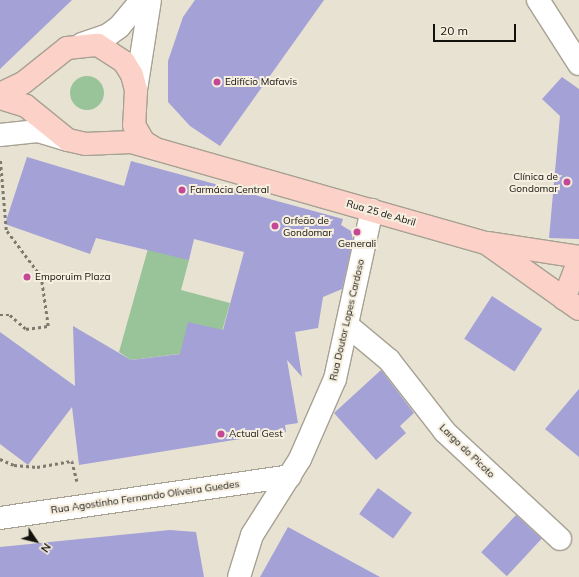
<!DOCTYPE html>
<html>
<head>
<meta charset="utf-8">
<style>
	body { margin:0 }
	#map { position:relative; width:579px; height:577px; overflow:hidden; background:#e8e2d3; font-family:Mulish,sans-serif }
	div>[style] { position:absolute }
	.green>* { inset:0; background:#99c49a }
	.round { border-radius:50% }
	.building>* { inset:0; background:#a3a1d6; transform-origin:0 0 }
	.path>* { height:2.5px; margin-top:-1.25px; transform-origin:0; background:repeating-linear-gradient(90deg,#7e7a70 0 3px,transparent 0 6px) }
	.roads { filter:drop-shadow(1px 0 #a7a193) drop-shadow(-1px 0 #a7a193) drop-shadow(0 1px #a7a193) drop-shadow(0 -1px #a7a193) }
	.minor>* { height:22px; margin:-11px; padding:0 11px; transform-origin:11px; border-radius:11px; background:#fff }
	.major>* { height:22px; margin:-11px; padding:0 11px; transform-origin:11px; border-radius:11px; background:#fcd1c7 }
	.dots>* { width:11px; height:11px; translate:-50% -50%; box-sizing:border-box; border:2px solid #f6efe0; border-radius:50% }
	span { translate:-50% -50%; white-space:nowrap; text-align:center; line-height:1.15; -webkit-text-stroke:4px #f6efe0; paint-order:stroke }
	.poi-label { font-size:10px; color:#13110c }
	.left { translate:0 -50%; text-align:left }
	.right { translate:-100% -50%; text-align:right }
	.street-label { font-size:10px; color:#13110c }
	.north { position:absolute; left:16px; top:521px; width:40px; height:40px; -webkit-text-stroke:3px #f6efe0; paint-order:stroke; rotate:125deg; font-size:11px; font-weight:700; line-height:16px; text-align:center; color:#13110c }
	.north::after { content:''; display:block; margin:auto; width:14px; height:18px; background:#13110c; clip-path:polygon(50% 0,100% 100%,50% 72%,0 100%) }
	.scale { position:absolute; left:433px; top:24px; width:83px; height:18px; box-sizing:border-box; border:2px solid #13110c; border-top:0; padding-left:5px; font-size:12px; line-height:14px; white-space:nowrap; color:#13110c; -webkit-text-stroke:3px #f6efe0; paint-order:stroke }
</style>
</head>
<body>
<div id="map">
	<div class="green">
		<div class="round" style="left:70px;top:76px;width:34px;height:34px"></div>
		<div style="clip-path:polygon(149px 245px,189px 260px,181px 290px,230px 303px,217px 349px,131px 360px,119px 352px)"></div>
	</div>
	<div class="building">
		<div style="clip-path:polygon(0 0,72px 0,0 69px)"></div>
		<div style="clip-path:polygon(195px 0,324px 0,220px 146px,190px 126px,168px 102px,168px 61px,183px 17px)"></div>
		<div style="clip-path:polygon(562px 77px,579px 89px,579px 239px,549px 238px,560px 116px,542px 99px)"></div>
		<div style="clip-path:polygon(27px 157px,124px 186px,131px 161px,343px 219px,341px 225px,351px 231px,353px 240px,342px 289px,323px 297px,318px 328px,295px 332px,302px 377px,287px 360px,298px 423px,285px 425px,286px 432px,257px 437px,248px 430px,240px 439px,79px 465px,72px 407px,28px 465px,0 444px,0 332px,75px 386px,73px 326px,131px 360px,180px 354px,188px 322px,223px 330px,244px 252px,194px 239px,189px 260px,96px 238px,90px 254px,5px 224px)"></div>
		<div style="left:492px;top:296px;width:60px;height:51px;rotate:33deg"></div>
		<div style="clip-path:polygon(381px 370px,414px 413px,400px 426px,406px 433px,376px 460px,334px 413px)"></div>
		<div style="clip-path:polygon(579px 389px,579px 457px,545px 429px)"></div>
		<div style="left:378px;top:488px;width:42px;height:32px;rotate:36deg"></div>
		<div style="left:516px;top:515px;width:35px;height:51px;rotate:43deg"></div>
		<div style="clip-path:polygon(288px 527px,380px 577px,260px 577px)"></div>
		<div style="clip-path:polygon(170px 530px,196px 532px,204px 577px,0 577px,0 547px)"></div>
	</div>
	<div class="path">
		<div style="left:0;top:315px;width:10px"></div>
		<div style="left:10px;top:315px;width:21px;rotate:41deg"></div>
		<div style="left:26px;top:329px;width:22px;rotate:-8deg"></div>
		<div style="left:48px;top:326px;width:49px;rotate:-98.1deg"></div>
		<div style="left:41px;top:277px;width:59px;rotate:-126.7deg"></div>
		<div style="left:6px;top:230px;width:71px;rotate:-94.8deg"></div>
		<div style="left:0;top:459px;width:15px;rotate:23deg"></div>
		<div style="left:14px;top:465px;width:23px;rotate:5deg"></div>
		<div style="left:37px;top:467px;width:36px;rotate:-10deg"></div>
		<div style="left:72px;top:461px;width:21px;rotate:76deg"></div>
	</div>
	<div class="roads">
		<div class="minor">
			<div style="left:538px;top:0;width:76px;rotate:57.4deg"></div>
			<div style="left:82px;top:44px;width:28px;rotate:-19deg"></div>
			<div style="left:108px;top:35px;width:14px;rotate:-36deg"></div>
			<div style="left:119px;top:27px;width:35px;rotate:-50deg"></div>
			<div style="left:136px;top:90px;width:91px;rotate:-81.2deg"></div>
			<div style="left:0;top:135px;width:38px;rotate:-6deg"></div>
			<div style="left:38px;top:131px;width:31px;rotate:17deg"></div>
			<div style="left:347px;top:325px;width:55px;rotate:39.8deg"></div>
			<div style="left:389px;top:360px;width:91px;rotate:52.1deg"></div>
			<div style="left:445px;top:432px;width:157px;rotate:42.9deg"></div>
			<div style="left:0;top:518px;width:293px;rotate:-8.2deg"></div>
			<div style="left:239px;top:577px;width:44px;rotate:-72.8deg"></div>
			<div style="left:252px;top:535px;width:90px;rotate:-57.7deg"></div>
			<div style="left:300px;top:459px;width:87px;rotate:-66.4deg"></div>
			<div style="left:335px;top:379px;width:173px;rotate:-77.7deg"></div>
		</div>
		<div class="major">
			<div style="left:0;top:94px;width:25px;rotate:-26deg"></div>
			<div style="left:23px;top:83px;width:56px;rotate:-38.5deg"></div>
			<div style="left:67px;top:48px;width:31px;rotate:-6deg"></div>
			<div style="left:98px;top:45px;width:31px;rotate:33deg"></div>
			<div style="left:124px;top:62px;width:15px;rotate:58deg"></div>
			<div style="left:132px;top:75px;width:16px;rotate:75deg"></div>
			<div style="left:136px;top:90px;width:35px;rotate:93deg"></div>
			<div style="left:134px;top:125px;width:20px;rotate:60deg"></div>
			<div style="left:144px;top:142px;width:12px;rotate:31deg"></div>
			<div style="left:0;top:98px;width:27px;rotate:17deg"></div>
			<div style="left:26px;top:106px;width:54px;rotate:39deg"></div>
			<div style="left:68px;top:140px;width:17px;rotate:13deg"></div>
			<div style="left:85px;top:144px;width:46px;rotate:-2.5deg"></div>
			<div style="left:131px;top:142px;width:369px;rotate:15.9deg"></div>
			<div style="left:486px;top:243px;width:114px;rotate:35.4deg"></div>
			<div style="left:489px;top:243px;width:91px;rotate:8.8deg"></div>
			<div style="left:564px;top:299px;width:42px;rotate:-69deg"></div>
		</div>
	</div>
	<div class="dots">
		<div style="left:217px;top:82px;background:#c54897"></div>
		<div style="left:567px;top:182px;background:#c54897"></div>
		<div style="left:182px;top:190px;background:#c54897"></div>
		<div style="left:275px;top:226px;background:#c54897"></div>
		<div style="left:357px;top:232px;background:#c54897"></div>
		<div style="left:27px;top:277px;background:#c54897"></div>
		<div style="left:221px;top:434px;background:#c54897"></div>
	</div>
	<div class="poi-label">
		<span class="left" style="left:225px;top:82px">Edifício Mafavis</span>
		<span class="right" style="left:558px;top:182px">Clínica de<br>Gondomar</span>
		<span class="left" style="left:190px;top:190px">Farmácia Central</span>
		<span class="left" style="left:283px;top:226px">Orfeão de<br>Gondomar</span>
		<span style="left:357px;top:244px">Generali</span>
		<span class="left" style="left:35px;top:277px">Emporuim Plaza</span>
		<span class="left" style="left:229px;top:434px">Actual Gest</span>
	</div>
	<div class="street-label">
		<span style="left:381px;top:213px;rotate:16deg">Rua 25 de Abril</span>
		<span style="left:347px;top:320px;rotate:-77deg">Rua Doutor Lopes Cardoso</span>
		<span style="left:467px;top:451px;rotate:44deg">Largo do Picoto</span>
		<span style="left:145px;top:497px;rotate:-8deg">Rua Agostinho Fernando Oliveira Guedes</span>
	</div>
	<div class="north">N</div>
	<div class="scale">20 m</div>
</div>
</body>
</html>
